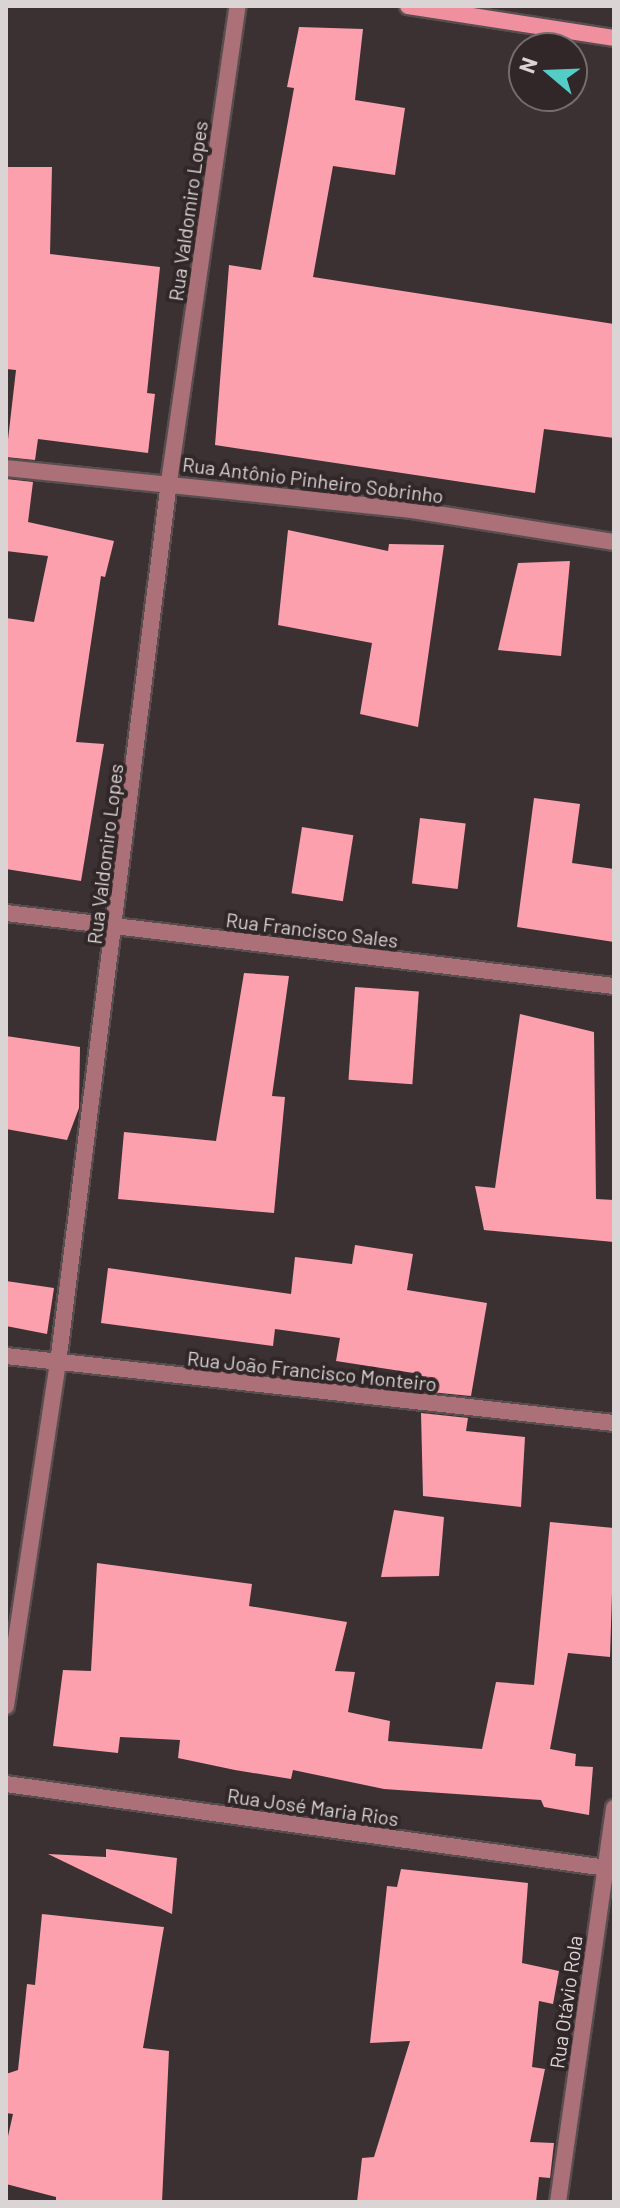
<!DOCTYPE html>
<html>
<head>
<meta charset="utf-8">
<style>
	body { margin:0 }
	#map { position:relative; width:620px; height:2208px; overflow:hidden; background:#3b3132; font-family:Barlow,sans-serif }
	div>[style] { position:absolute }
	.building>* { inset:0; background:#fca0ad; transform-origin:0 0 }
	.roads { filter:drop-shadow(2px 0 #584e4f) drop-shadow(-2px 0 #584e4f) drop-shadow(0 2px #584e4f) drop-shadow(0 -2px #584e4f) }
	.minor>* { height:16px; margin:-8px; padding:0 8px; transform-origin:8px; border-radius:8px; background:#ac7079 }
	.tertiary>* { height:16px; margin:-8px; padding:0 8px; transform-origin:8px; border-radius:8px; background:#ac7079 }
	.secondary>* { height:16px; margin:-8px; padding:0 8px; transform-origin:8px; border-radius:8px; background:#f0909f }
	span { translate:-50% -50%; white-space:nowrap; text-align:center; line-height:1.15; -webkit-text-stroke:8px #312729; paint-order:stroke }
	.street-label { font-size:20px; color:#dad4d4 }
	.frame { position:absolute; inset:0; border:8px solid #dad4d4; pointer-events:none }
	.north { position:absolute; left:508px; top:32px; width:80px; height:80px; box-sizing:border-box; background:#312729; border:2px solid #756c6d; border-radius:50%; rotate:289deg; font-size:22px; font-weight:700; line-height:32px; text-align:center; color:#dad4d4 }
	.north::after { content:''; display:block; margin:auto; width:28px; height:36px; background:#54cdc7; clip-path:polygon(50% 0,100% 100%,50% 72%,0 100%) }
</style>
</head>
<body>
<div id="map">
	<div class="building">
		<div style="clip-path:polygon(299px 27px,363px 29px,355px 100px,405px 108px,395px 175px,333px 166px,313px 277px,614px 324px,614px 438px,544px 429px,535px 493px,215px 445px,229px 265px,261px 270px,294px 88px,287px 87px)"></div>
		<div style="clip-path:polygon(8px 167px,52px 167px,50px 254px,160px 267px,147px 393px,155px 394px,148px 453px,38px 439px,35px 460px,6px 457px,16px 370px,6px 369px)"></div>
		<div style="clip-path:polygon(6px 479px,33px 482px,28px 522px,114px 541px,105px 577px,101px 576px,76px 742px,104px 744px,81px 881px,6px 869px,6px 618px,34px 622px,48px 556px,6px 551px)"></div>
		<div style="clip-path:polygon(288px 530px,388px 551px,389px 544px,444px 545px,418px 727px,360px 714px,372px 643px,278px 625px)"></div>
		<div style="clip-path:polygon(570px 561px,561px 656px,498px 650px,518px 563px)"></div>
		<div style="clip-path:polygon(534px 798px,580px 804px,572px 863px,614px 869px,614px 942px,517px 927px)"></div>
		<div style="left:420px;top:818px;width:46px;height:66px;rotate:7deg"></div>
		<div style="left:302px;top:827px;width:52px;height:67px;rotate:9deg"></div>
		<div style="clip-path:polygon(244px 973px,289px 976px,272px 1096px,285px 1097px,274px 1213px,118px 1199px,124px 1132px,216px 1141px)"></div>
		<div style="left:355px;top:987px;width:64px;height:93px;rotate:4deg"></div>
		<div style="clip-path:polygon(520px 1014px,594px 1032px,596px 1199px,614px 1200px,614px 1242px,484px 1230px,475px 1186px,495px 1188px)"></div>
		<div style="clip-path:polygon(6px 1036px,80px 1047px,79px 1108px,67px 1140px,6px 1129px)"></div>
		<div style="clip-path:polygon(355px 1245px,413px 1254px,407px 1290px,487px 1303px,471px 1396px,420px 1391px,420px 1374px,336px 1361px,340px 1338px,275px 1329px,273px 1346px,101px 1323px,108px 1268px,291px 1294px,295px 1257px,352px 1264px)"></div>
		<div style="clip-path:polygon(6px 1281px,54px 1288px,47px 1334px,6px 1326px)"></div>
		<div style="clip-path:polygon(421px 1413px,468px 1418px,466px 1431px,525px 1437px,521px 1507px,423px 1496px)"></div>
		<div style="clip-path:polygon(394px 1510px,444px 1517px,439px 1576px,381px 1577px)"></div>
		<div style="clip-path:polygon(550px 1522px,614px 1528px,610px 1657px,568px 1653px,550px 1749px,576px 1754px,575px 1766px,593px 1767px,589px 1815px,544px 1807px,541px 1800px,384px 1789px,293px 1770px,291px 1779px,235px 1770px,178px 1758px,180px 1740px,120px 1737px,118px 1753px,53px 1746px,63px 1670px,91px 1671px,97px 1563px,252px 1584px,249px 1606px,347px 1622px,335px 1671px,355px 1672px,348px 1712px,390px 1721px,388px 1741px,482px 1749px,496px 1682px,534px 1685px)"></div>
		<div style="clip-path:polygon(106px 1849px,177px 1858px,172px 1914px,48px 1854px,106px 1857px)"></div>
		<div style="clip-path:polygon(401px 1869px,528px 1883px,522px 1963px,559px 1971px,553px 2004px,539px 2001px,532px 2067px,545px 2069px,530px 2142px,554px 2143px,550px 2178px,539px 2177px,536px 2202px,357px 2202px,362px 2158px,374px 2157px,410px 2041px,370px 2043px,387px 1886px,397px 1887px)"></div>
		<div style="clip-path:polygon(42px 1914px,164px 1927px,143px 2048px,169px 2051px,162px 2202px,56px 2202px,56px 2197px,6px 2184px,6px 2145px,13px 2114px,6px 2113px,6px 2074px,18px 2070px,27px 1984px,35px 1985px)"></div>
	</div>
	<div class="roads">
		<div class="minor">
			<div style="left:6px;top:468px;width:408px;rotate:5.9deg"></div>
			<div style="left:412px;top:510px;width:205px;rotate:9deg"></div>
			<div style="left:6px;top:913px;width:612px;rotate:6.85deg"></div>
			<div style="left:6px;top:1356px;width:612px;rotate:6.29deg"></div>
			<div style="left:6px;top:1784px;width:614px;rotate:7.96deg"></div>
		</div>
		<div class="tertiary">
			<div style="left:6px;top:1706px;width:347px;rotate:-81.4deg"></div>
			<div style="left:58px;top:1363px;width:888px;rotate:-82.82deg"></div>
			<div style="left:169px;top:482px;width:481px;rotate:-81.8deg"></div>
			<div style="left:558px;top:2202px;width:398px;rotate:-81.9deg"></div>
		</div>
		<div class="secondary">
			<div style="left:408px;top:6px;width:208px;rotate:8.8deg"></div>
		</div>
	</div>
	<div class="street-label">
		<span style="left:188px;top:211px;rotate:-82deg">Rua Valdomiro Lopes</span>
		<span style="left:313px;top:480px;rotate:7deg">Rua Antônio Pinheiro Sobrinho</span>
		<span style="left:105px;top:854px;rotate:-83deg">Rua Valdomiro Lopes</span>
		<span style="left:312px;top:930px;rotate:7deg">Rua Francisco Sales</span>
		<span style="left:312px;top:1371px;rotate:6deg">Rua João Francisco Monteiro</span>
		<span style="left:313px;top:1807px;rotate:8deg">Rua José Maria Rios</span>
		<span style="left:566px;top:2002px;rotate:-82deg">Rua Otávio Rola</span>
	</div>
	<div class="frame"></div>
	<div class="north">N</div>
</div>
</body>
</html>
